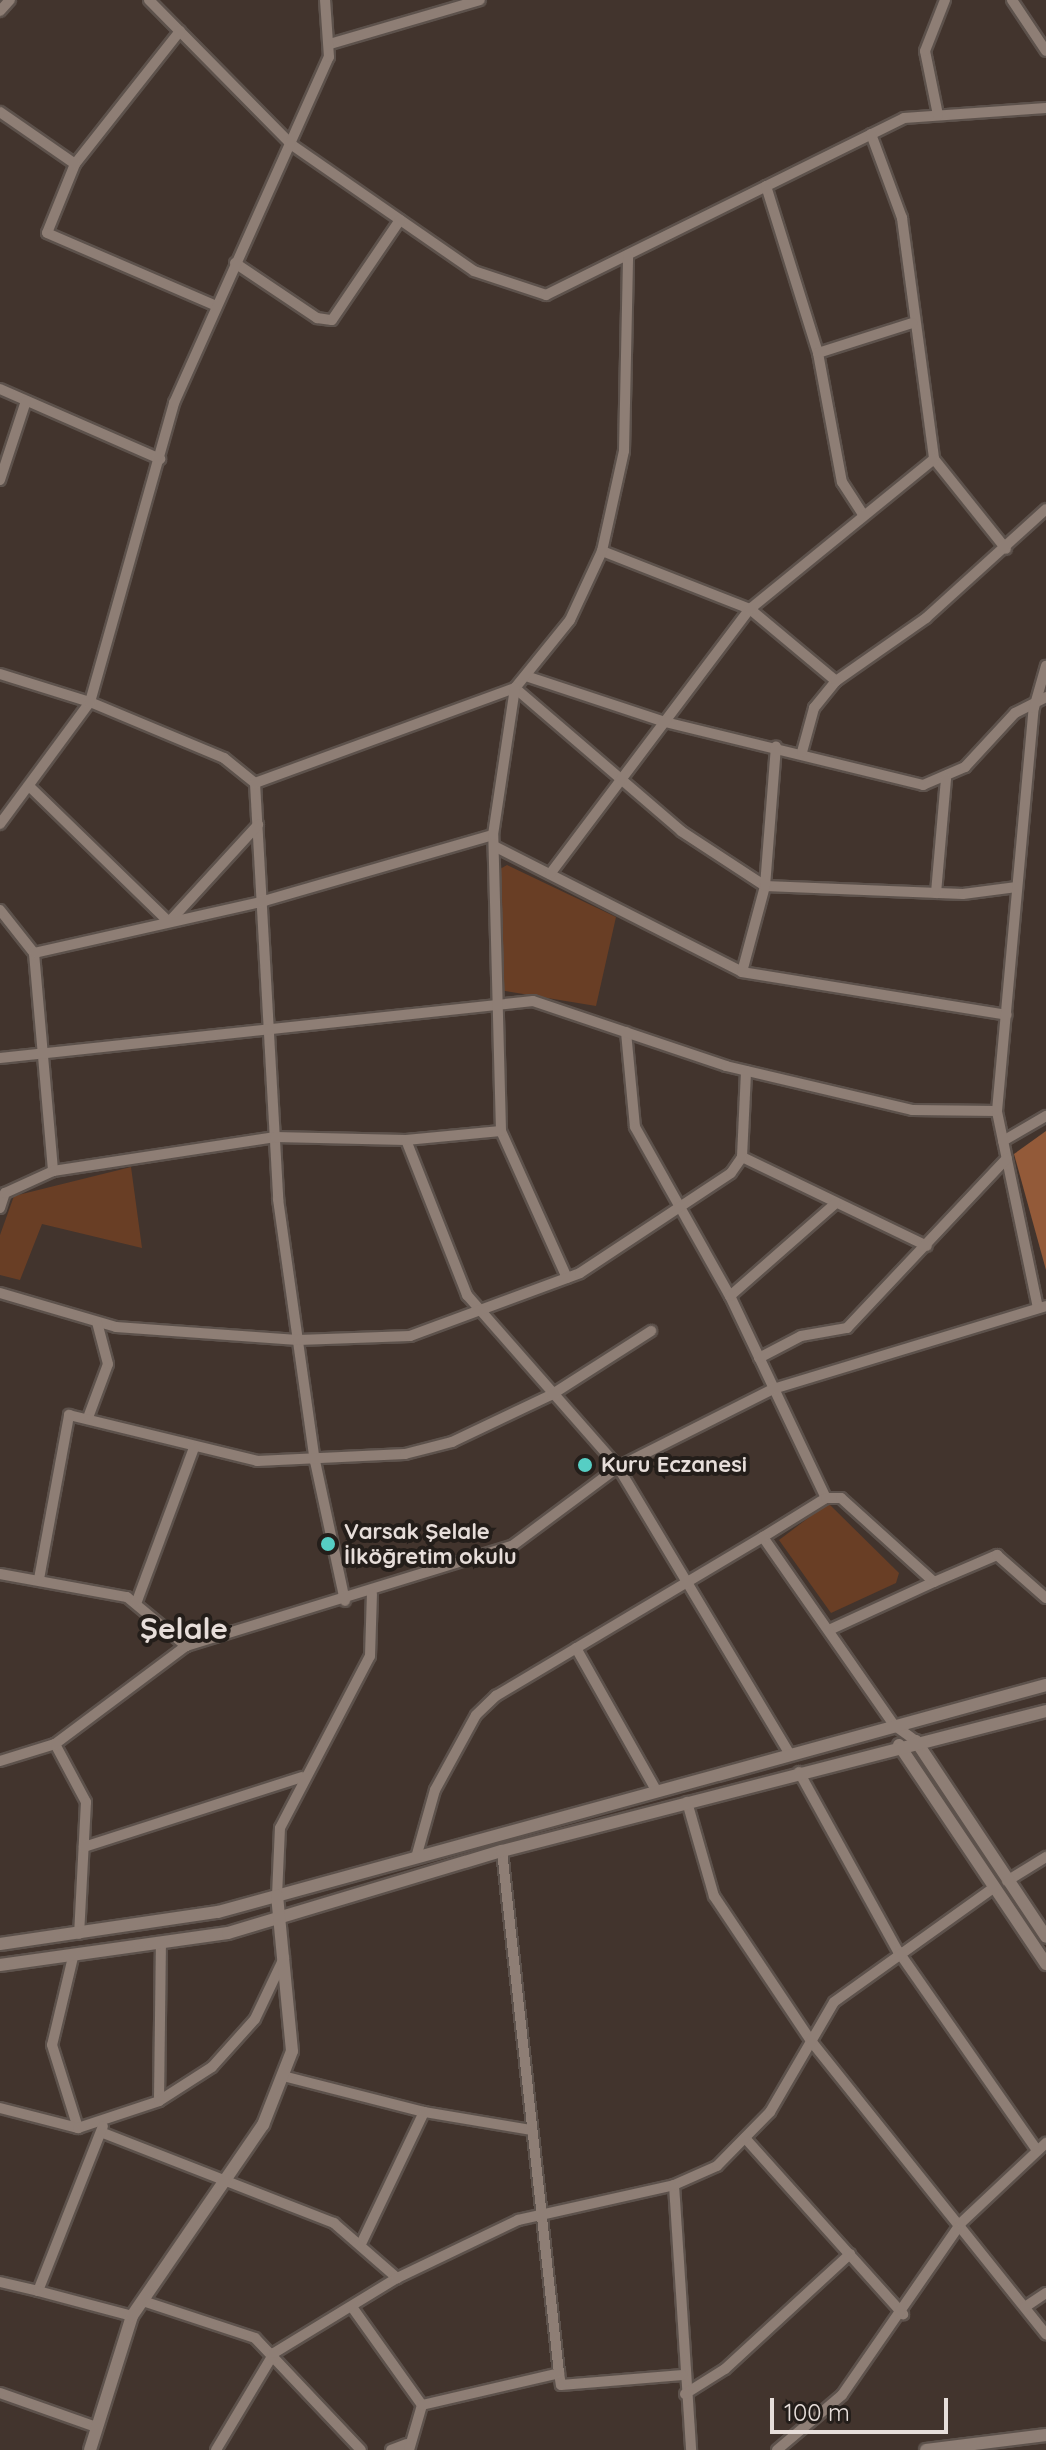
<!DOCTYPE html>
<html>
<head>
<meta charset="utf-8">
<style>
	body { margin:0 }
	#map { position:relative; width:1046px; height:2450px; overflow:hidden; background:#42342d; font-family:Quicksand,sans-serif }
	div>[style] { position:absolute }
	.green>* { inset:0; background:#693e25 }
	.forest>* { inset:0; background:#935a39 }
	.roads { filter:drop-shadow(2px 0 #5d524c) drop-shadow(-2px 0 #5d524c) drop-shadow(0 2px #5d524c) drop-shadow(0 -2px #5d524c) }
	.minor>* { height:10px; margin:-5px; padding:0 5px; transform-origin:5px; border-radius:5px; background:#8e7e75 }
	.tertiary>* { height:12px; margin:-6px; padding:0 6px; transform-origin:6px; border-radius:6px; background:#8e7e75 }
	.dots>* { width:22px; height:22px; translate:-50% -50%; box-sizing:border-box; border:4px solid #241e1a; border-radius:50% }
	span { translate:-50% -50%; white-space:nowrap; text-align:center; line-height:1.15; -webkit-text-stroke:8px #241e1a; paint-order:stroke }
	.poi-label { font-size:22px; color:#e7deda; font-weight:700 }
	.left { translate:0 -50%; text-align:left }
	.district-label { font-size:30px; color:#e7deda; font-weight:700 }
	.scale { position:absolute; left:770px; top:2398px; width:178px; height:36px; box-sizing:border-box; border:4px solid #e7deda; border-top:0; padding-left:10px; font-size:24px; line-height:28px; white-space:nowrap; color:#e7deda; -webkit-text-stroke:6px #241e1a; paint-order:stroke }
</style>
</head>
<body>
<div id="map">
	<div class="green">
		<div style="clip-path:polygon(507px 865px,616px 917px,596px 1006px,499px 990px,500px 869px)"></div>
		<div style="clip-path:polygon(131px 1167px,142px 1248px,42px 1224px,20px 1280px,0 1275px,0 1235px,14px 1196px)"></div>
		<div style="clip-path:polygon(828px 1503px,899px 1573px,896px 1583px,831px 1613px,779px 1540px)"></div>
	</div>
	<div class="forest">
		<div style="clip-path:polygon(1046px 1131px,1046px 1270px,1014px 1154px)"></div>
	</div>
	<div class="roads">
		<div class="minor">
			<div style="left:149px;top:0;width:204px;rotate:45.4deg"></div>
			<div style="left:292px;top:145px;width:221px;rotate:34.7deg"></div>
			<div style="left:474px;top:271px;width:76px;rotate:18.4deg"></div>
			<div style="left:546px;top:295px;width:399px;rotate:-26.3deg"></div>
			<div style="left:904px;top:118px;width:142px;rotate:-4deg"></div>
			<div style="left:1012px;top:0;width:61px;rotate:56.3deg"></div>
			<div style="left:0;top:11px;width:15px;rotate:-48deg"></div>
			<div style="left:180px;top:31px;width:169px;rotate:128.3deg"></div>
			<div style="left:75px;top:164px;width:74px;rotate:112.1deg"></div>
			<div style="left:47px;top:233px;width:182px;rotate:23.3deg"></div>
			<div style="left:330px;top:44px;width:156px;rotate:-16.3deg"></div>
			<div style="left:0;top:112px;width:91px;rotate:34.7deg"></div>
			<div style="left:938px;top:115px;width:65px;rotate:-101.5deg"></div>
			<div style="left:925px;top:51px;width:55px;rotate:-68.6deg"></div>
			<div style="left:871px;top:134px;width:90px;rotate:69.7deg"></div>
			<div style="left:902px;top:218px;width:243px;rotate:82.4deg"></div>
			<div style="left:934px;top:459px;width:115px;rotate:51.3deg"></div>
			<div style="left:766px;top:186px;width:175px;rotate:72.7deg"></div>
			<div style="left:818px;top:353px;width:131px;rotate:79.5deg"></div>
			<div style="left:842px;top:482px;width:40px;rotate:57.1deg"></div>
			<div style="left:235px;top:263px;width:99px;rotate:33.9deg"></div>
			<div style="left:317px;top:318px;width:15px;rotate:8deg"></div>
			<div style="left:332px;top:320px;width:121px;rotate:-55.8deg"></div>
			<div style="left:818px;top:353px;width:99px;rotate:-17.7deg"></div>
			<div style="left:0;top:389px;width:175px;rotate:23.6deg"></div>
			<div style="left:0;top:480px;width:83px;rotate:-71.8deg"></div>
			<div style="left:602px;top:551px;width:159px;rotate:21.4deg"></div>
			<div style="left:750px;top:609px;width:112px;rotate:39.9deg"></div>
			<div style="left:0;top:674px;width:94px;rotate:17.3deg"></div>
			<div style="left:90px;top:702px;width:145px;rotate:22.7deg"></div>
			<div style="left:224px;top:758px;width:40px;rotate:39deg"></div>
			<div style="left:255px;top:783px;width:417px;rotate:86.8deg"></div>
			<div style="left:278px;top:1199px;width:265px;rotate:82deg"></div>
			<div style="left:315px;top:1461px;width:143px;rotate:77.9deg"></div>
			<div style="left:529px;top:677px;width:143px;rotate:18.3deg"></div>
			<div style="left:665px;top:722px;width:266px;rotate:13.7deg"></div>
			<div style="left:923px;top:785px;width:46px;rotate:-23.2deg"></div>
			<div style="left:965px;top:767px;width:74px;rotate:-47.2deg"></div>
			<div style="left:1015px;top:713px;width:35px;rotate:-27deg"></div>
			<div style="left:515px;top:688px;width:219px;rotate:40.7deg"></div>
			<div style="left:681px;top:831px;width:100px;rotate:33.2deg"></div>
			<div style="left:765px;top:886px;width:198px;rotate:2.3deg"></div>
			<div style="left:963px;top:894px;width:54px;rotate:-7.4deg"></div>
			<div style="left:802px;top:752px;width:46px;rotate:-74.7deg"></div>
			<div style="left:814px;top:708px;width:35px;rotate:-51deg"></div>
			<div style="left:836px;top:681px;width:110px;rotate:-35deg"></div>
			<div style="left:926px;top:618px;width:162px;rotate:-42.2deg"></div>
			<div style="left:255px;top:783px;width:277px;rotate:-20.1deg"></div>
			<div style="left:515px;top:688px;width:87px;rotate:-51deg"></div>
			<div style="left:570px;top:620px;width:76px;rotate:-65.1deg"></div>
			<div style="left:602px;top:551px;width:102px;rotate:-77.6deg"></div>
			<div style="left:624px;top:451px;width:196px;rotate:-88.8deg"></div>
			<div style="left:29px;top:786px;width:195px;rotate:44.2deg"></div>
			<div style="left:169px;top:922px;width:132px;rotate:-47.5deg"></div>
			<div style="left:0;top:824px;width:152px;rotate:-53.6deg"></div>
			<div style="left:90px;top:702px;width:311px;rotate:-74.3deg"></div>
			<div style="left:174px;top:403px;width:379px;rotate:-65.9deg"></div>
			<div style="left:329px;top:57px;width:57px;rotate:-94deg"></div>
			<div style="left:494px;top:846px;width:278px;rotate:26.9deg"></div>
			<div style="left:742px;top:972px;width:268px;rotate:9.2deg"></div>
			<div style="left:550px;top:874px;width:332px;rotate:-53deg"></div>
			<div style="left:750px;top:609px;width:237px;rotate:-39.2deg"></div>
			<div style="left:936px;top:893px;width:115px;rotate:-85deg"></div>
			<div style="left:0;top:910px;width:55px;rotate:51.7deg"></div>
			<div style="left:34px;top:953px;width:219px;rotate:85deg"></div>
			<div style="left:34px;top:953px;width:236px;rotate:-12.7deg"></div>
			<div style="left:264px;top:901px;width:238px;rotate:-16.1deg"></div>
			<div style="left:742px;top:972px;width:89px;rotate:-75deg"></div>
			<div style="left:765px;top:886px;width:140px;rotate:-85.5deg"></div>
			<div style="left:626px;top:1032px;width:95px;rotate:84.6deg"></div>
			<div style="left:635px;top:1127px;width:194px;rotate:60.7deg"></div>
			<div style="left:730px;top:1296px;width:224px;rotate:64.6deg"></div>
			<div style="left:0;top:1058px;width:536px;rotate:-6.1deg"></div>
			<div style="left:533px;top:1001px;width:204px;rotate:18.6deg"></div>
			<div style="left:726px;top:1066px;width:191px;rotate:13.3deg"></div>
			<div style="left:912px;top:1110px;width:85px;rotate:0.7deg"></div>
			<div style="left:501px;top:1131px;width:161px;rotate:65.8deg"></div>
			<div style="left:406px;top:1140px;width:167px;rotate:68.5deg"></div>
			<div style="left:467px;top:1295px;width:229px;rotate:48.7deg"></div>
			<div style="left:618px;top:1467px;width:335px;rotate:59.1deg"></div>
			<div style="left:1003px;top:1141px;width:50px;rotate:-30.2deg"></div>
			<div style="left:742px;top:1157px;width:205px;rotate:25.7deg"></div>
			<div style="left:0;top:1208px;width:16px;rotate:-72deg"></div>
			<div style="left:5px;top:1193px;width:53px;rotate:-24.6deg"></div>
			<div style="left:53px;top:1171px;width:225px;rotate:-8.7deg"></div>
			<div style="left:275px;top:1137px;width:131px;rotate:1.3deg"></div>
			<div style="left:406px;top:1140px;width:95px;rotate:-5.4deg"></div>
			<div style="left:501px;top:1131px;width:296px;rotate:-91.5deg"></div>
			<div style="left:493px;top:835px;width:149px;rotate:-81.5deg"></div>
			<div style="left:0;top:1293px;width:121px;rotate:16.3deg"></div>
			<div style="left:116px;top:1327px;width:182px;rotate:4.1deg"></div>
			<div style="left:298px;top:1340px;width:112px;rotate:-2deg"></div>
			<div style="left:410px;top:1336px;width:181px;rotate:-20.3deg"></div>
			<div style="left:580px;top:1273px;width:181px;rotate:-33.5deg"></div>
			<div style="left:731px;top:1173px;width:19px;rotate:-55deg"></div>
			<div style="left:742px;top:1157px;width:86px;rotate:-87.3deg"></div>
			<div style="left:730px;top:1296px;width:141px;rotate:-41.3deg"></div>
			<div style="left:1038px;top:1308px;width:201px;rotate:-101.8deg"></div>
			<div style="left:997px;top:1111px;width:405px;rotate:-84.8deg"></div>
			<div style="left:1034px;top:708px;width:44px;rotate:-74.1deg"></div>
			<div style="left:759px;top:1358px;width:47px;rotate:-27.6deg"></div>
			<div style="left:801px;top:1336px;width:47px;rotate:-9.9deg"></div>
			<div style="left:847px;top:1328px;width:233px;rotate:-46.7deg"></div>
			<div style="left:89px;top:1415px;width:54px;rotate:-69.6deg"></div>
			<div style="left:108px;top:1364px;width:43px;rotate:-104.7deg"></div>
			<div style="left:0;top:1574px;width:129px;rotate:10.3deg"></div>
			<div style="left:127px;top:1597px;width:77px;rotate:39.7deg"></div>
			<div style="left:39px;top:1579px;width:167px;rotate:-79.6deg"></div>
			<div style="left:69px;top:1415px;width:194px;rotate:13.7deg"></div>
			<div style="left:257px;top:1461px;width:148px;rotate:-2.7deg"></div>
			<div style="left:405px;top:1454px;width:49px;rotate:-14.3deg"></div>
			<div style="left:452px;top:1442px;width:110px;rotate:-25.4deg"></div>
			<div style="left:551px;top:1395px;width:119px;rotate:-32.6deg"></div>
			<div style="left:137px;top:1601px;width:163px;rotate:-69.6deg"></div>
			<div style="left:829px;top:1630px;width:115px;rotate:-24.6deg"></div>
			<div style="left:576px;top:1648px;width:163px;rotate:60.6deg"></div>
			<div style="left:916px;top:1741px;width:27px;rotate:-144deg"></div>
			<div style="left:894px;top:1725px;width:229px;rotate:-124.9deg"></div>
			<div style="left:763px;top:1537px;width:74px;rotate:-31.8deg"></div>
			<div style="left:826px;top:1498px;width:15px"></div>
			<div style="left:841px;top:1498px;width:125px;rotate:42.1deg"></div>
			<div style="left:934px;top:1582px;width:69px;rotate:-23.2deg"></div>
			<div style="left:997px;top:1555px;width:65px;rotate:41.3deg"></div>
			<div style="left:55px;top:1744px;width:66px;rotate:61.9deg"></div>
			<div style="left:86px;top:1802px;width:132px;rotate:93deg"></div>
			<div style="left:0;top:1761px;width:58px;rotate:-17.2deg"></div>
			<div style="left:55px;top:1744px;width:164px;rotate:-36.8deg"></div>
			<div style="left:186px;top:1646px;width:341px;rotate:-17.1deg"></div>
			<div style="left:512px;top:1546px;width:132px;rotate:-36.7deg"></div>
			<div style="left:618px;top:1467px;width:174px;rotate:-26.7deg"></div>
			<div style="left:773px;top:1389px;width:285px;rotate:-16.9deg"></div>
			<div style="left:799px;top:1772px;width:205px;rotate:61.1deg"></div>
			<div style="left:898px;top:1951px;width:243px;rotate:55.1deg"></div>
			<div style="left:687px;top:1802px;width:98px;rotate:74deg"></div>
			<div style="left:714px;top:1896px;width:174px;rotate:56.2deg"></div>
			<div style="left:811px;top:2041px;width:376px;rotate:51.3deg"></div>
			<div style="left:84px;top:1847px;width:229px;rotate:-17.8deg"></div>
			<div style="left:417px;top:1854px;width:66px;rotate:-74.3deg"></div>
			<div style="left:435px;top:1790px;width:85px;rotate:-61.3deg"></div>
			<div style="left:476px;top:1715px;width:28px;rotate:-44deg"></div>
			<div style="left:496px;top:1696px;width:311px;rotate:-30.8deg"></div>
			<div style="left:1007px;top:1881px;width:46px;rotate:-31.6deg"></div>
			<div style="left:277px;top:1896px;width:68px;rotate:-87.5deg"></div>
			<div style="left:280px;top:1828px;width:194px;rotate:-62.4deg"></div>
			<div style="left:370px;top:1656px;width:62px;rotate:-88.2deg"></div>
			<div style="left:73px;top:1957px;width:90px;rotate:103.4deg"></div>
			<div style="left:52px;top:2045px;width:87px;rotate:72.6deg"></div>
			<div style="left:283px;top:2076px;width:146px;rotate:14.3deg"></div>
			<div style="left:424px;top:2112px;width:144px;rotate:115.5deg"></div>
			<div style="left:159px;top:2101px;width:154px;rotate:-89.3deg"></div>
			<div style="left:0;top:2108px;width:81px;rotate:14.4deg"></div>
			<div style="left:78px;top:2128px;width:85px;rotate:-18.4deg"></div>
			<div style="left:159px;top:2101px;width:63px;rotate:-32.7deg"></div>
			<div style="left:212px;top:2067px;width:64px;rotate:-48.1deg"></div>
			<div style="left:255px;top:2019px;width:68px;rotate:-64.6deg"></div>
			<div style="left:424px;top:2112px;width:109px;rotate:9.5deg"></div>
			<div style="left:103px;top:2133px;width:248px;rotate:21.3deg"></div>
			<div style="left:334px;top:2223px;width:84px;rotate:41.1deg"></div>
			<div style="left:745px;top:2138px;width:237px;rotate:48.1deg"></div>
			<div style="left:674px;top:2185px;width:266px;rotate:86.3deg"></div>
			<div style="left:0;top:2282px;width:39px;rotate:13deg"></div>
			<div style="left:38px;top:2291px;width:177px;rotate:-68.5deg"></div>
			<div style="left:38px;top:2291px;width:97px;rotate:14.9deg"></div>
			<div style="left:143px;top:2301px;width:118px;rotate:18.3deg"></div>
			<div style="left:255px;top:2338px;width:154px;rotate:46.6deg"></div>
			<div style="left:352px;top:2307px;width:120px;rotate:54.5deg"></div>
			<div style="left:1025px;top:2307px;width:25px;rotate:-34deg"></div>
			<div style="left:559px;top:2373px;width:12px;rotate:81deg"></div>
			<div style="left:561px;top:2385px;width:122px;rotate:-4.7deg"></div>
			<div style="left:0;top:2393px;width:102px;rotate:19.5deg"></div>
			<div style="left:685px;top:2394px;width:47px;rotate:-32deg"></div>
			<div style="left:725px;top:2369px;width:170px;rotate:-42.6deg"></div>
			<div style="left:216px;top:2450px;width:113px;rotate:-59.1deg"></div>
			<div style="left:274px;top:2353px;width:144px;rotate:-31.4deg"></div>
			<div style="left:397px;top:2278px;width:134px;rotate:-25.6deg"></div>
			<div style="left:518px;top:2220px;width:160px;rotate:-12.6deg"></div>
			<div style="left:674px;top:2185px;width:47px;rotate:-23.8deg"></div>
			<div style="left:717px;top:2166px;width:76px;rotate:-45.5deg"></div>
			<div style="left:770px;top:2112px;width:127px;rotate:-59.8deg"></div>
			<div style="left:834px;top:2002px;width:194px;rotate:-35.6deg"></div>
			<div style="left:391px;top:2450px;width:17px;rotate:-21deg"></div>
			<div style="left:409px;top:2450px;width:47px;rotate:-73.9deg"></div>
			<div style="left:422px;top:2405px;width:141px;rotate:-13.1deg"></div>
			<div style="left:559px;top:2373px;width:525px;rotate:-96.23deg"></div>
			<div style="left:777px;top:2450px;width:85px;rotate:-40.2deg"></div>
			<div style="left:842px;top:2395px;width:209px;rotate:-55.3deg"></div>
			<div style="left:961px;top:2223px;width:117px;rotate:-43.3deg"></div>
		</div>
		<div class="tertiary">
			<div style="left:916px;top:1741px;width:235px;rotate:56.4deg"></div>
			<div style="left:899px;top:1745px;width:264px;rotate:56.1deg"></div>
			<div style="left:0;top:1944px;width:220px;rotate:-8.4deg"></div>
			<div style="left:218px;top:1912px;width:859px;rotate:-15.33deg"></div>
			<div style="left:0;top:1965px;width:230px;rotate:-8deg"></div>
			<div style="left:228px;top:1933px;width:286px;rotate:-16.7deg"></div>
			<div style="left:502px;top:1851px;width:562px;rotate:-14.43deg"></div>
			<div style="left:90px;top:2450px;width:140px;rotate:-72.6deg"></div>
			<div style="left:132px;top:2316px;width:232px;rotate:-55.6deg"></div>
			<div style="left:263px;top:2125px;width:79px;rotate:-68.6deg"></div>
			<div style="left:292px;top:2051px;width:156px;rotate:-95.5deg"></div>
			<div style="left:926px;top:2450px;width:121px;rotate:-7.1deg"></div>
		</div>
	</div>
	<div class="dots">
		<div style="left:585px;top:1465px;background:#56cec4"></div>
		<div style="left:328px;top:1544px;background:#56cec4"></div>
	</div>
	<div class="poi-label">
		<span class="left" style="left:601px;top:1465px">Kuru Eczanesi</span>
		<span class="left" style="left:344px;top:1544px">Varsak Şelale<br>İlköğretim okulu</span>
	</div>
	<div class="district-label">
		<span style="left:184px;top:1628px">Şelale</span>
	</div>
	<div class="scale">100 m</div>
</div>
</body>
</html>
